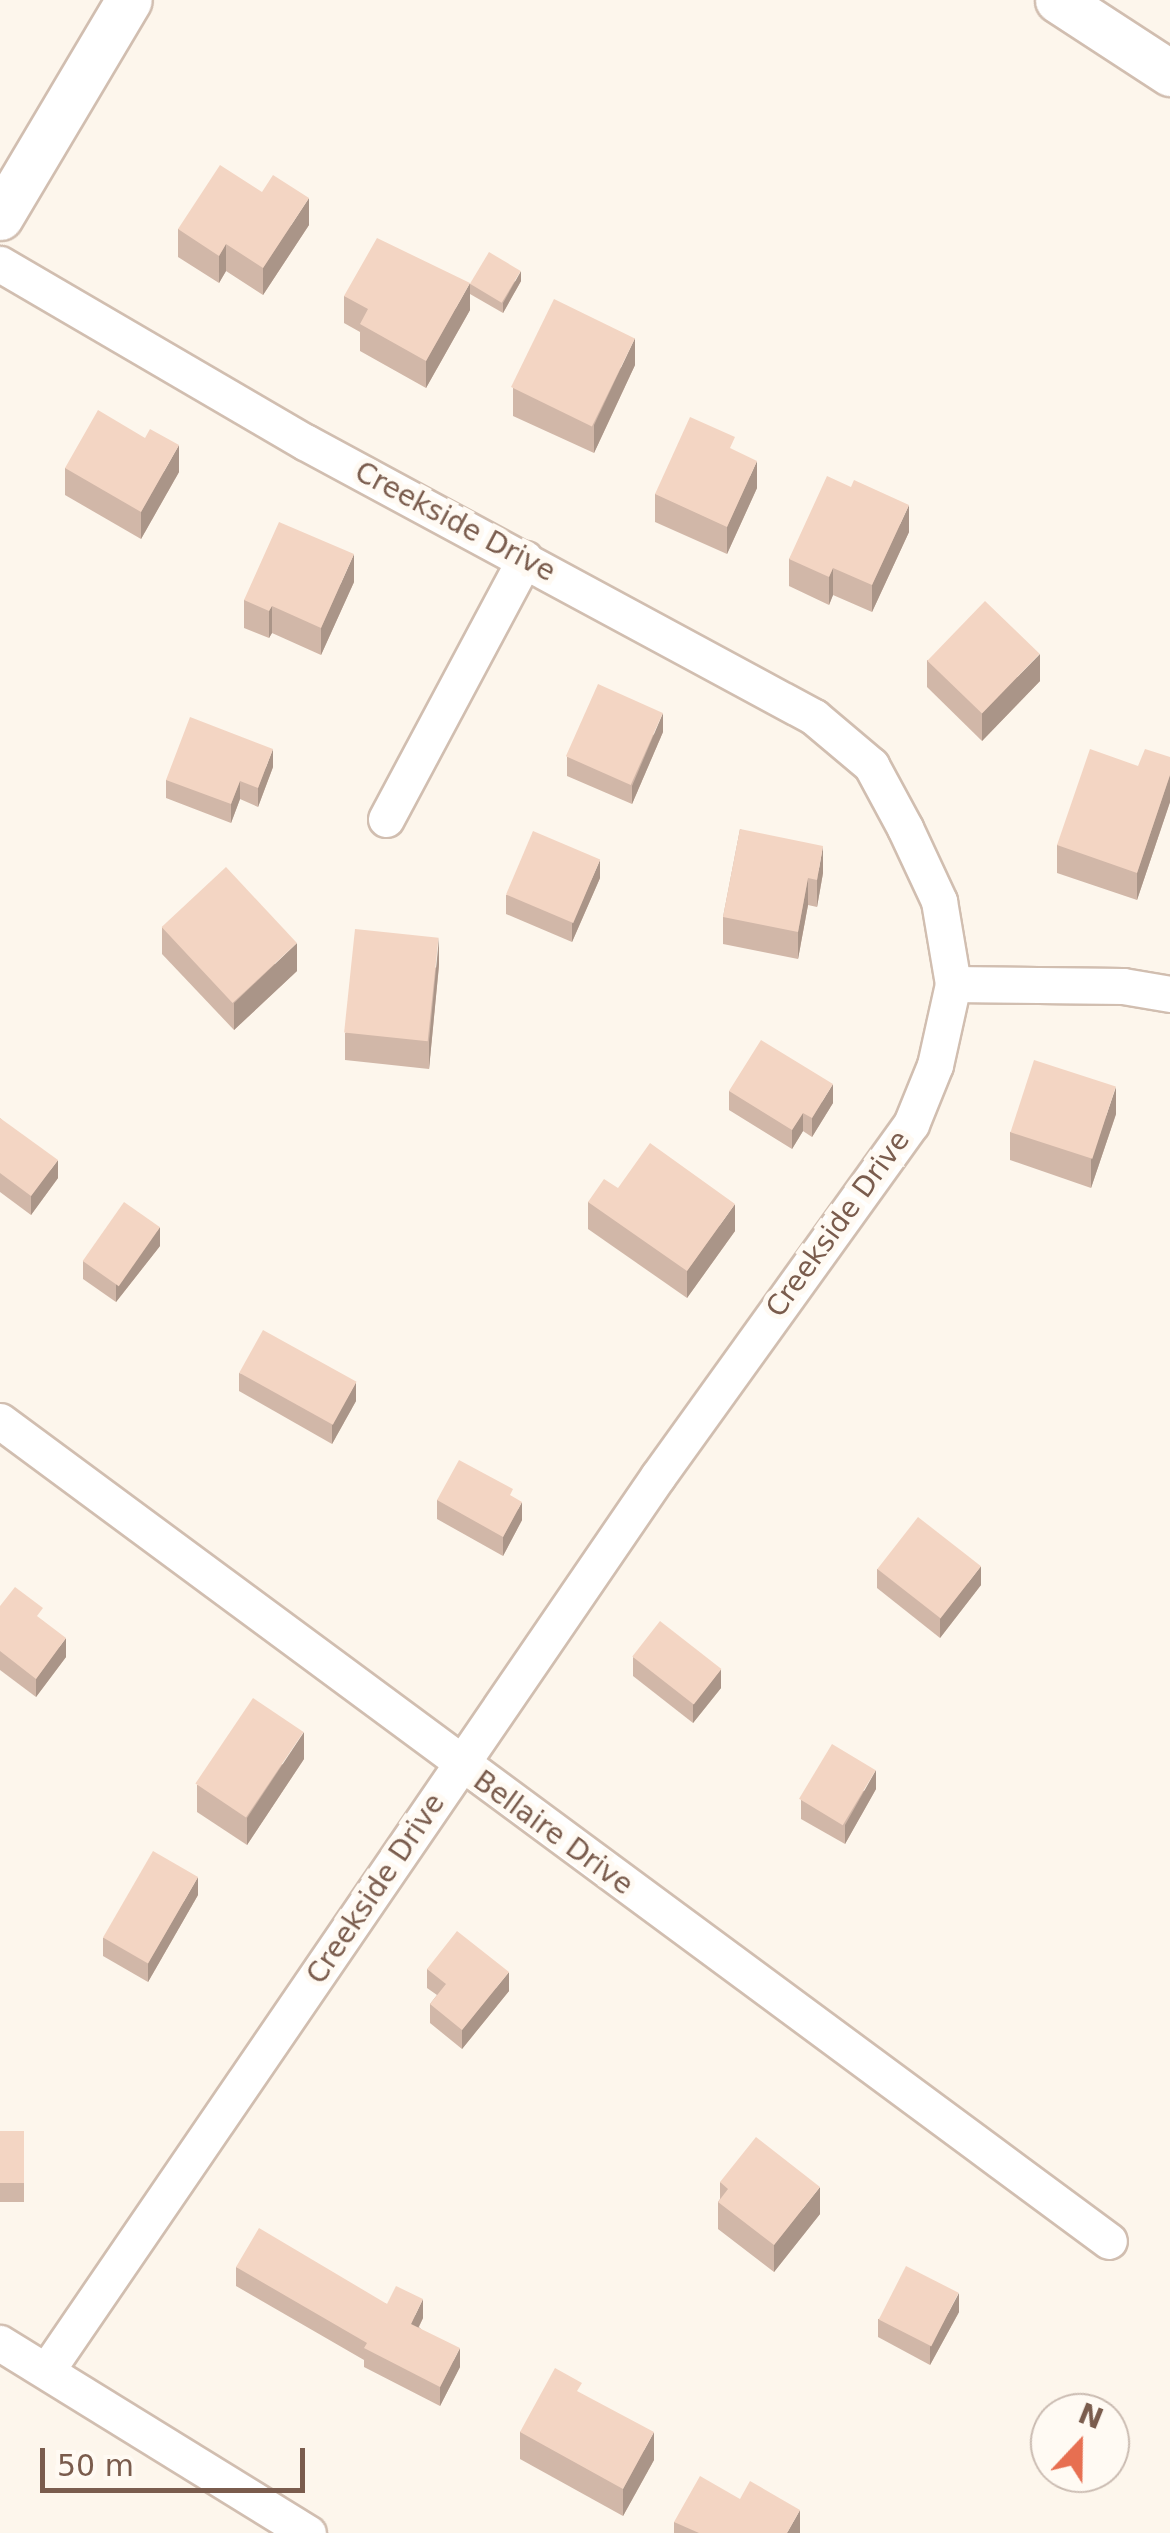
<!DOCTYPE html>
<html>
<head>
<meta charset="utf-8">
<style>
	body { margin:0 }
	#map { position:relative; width:1170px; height:2533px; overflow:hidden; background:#fdf6ec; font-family:"DejaVu Sans",sans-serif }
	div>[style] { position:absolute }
	.roads { filter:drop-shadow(2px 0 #d1beb0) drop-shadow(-2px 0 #d1beb0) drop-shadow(0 2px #d1beb0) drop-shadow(0 -2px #d1beb0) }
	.minor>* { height:35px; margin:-17.5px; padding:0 17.5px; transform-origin:17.5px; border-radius:17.5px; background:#fff }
	.tertiary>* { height:45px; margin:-22.5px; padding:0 22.5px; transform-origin:22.5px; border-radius:22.5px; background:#fff }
	.wall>* { inset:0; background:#d1b7a8; transform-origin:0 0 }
	.shaded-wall>* { inset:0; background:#aa9588 }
	.building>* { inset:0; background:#f3d5c3; transform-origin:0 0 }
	span { translate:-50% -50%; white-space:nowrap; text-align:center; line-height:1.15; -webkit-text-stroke:10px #fffaf3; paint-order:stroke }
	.street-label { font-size:28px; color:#7a5c4d }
	.north { position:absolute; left:1030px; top:2393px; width:100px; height:100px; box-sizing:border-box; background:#fffaf3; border:2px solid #cabbb1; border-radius:50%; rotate:22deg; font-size:28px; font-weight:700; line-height:40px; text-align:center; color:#7a5c4d }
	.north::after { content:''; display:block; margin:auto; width:35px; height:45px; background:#e76f51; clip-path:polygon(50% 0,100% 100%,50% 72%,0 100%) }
	.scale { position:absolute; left:40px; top:2448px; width:265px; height:45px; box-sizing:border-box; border:5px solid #7a5c4d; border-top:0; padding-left:12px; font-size:30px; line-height:35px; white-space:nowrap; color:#7a5c4d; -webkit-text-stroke:8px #fffaf3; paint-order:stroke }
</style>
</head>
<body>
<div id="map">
	<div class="roads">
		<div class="minor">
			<div style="left:0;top:264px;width:353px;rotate:30.3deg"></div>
			<div style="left:305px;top:442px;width:579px;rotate:28.38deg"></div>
			<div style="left:814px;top:717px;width:75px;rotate:40.1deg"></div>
			<div style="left:871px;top:765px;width:72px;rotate:61.6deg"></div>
			<div style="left:905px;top:828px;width:81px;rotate:65deg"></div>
			<div style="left:939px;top:901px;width:84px;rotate:80.4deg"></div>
			<div style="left:953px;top:984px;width:83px;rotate:102.5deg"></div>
			<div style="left:935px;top:1065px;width:64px;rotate:112.1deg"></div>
			<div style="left:911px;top:1124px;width:433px;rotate:125.7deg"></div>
			<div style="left:658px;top:1476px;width:1083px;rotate:124.35deg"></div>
			<div style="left:386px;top:819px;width:295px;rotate:-61.9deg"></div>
			<div style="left:953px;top:984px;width:170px;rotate:0.7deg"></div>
			<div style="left:1123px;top:986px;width:48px;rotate:9.7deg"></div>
			<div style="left:0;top:1421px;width:1379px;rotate:36.48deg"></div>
			<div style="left:0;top:2343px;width:362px;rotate:31.7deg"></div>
		</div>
		<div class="tertiary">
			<div style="left:1058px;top:0;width:134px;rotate:33.1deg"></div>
			<div style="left:0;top:217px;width:252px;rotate:-59.3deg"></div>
		</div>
	</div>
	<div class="wall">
		<div style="clip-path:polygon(309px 225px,263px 295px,226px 271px,219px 283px,178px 257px,178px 229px)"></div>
		<div style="clip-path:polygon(521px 281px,503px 313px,470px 294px,470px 284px)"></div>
		<div style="clip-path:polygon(344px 296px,470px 310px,426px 388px,360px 351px,360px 332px,344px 323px)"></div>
		<div style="clip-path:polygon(635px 365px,594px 453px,513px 416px,513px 388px)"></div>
		<div style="clip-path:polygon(735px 451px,757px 488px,727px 554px,655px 522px,655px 494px)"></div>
		<div style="clip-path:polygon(65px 468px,179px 472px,141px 539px,65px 495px)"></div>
		<div style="clip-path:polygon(851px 487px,909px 532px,872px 612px,833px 595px,829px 605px,789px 586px,789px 559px)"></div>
		<div style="clip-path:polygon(354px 582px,321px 655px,272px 633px,269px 638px,244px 628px,244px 600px)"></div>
		<div style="clip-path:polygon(927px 660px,1040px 681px,982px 741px,927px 687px)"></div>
		<div style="clip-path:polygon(663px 732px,632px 804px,567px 776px,567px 757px)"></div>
		<div style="clip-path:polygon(1138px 766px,1170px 775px,1170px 802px,1137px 900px,1057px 873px,1057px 845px)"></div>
		<div style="clip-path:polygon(273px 767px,258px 807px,240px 799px,231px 823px,166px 798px,166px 780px)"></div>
		<div style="clip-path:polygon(740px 829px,823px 873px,817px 907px,808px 905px,798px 959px,723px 944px,723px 917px)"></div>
		<div style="clip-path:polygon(600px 878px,572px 942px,506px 914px,506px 895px)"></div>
		<div style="clip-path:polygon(162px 927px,297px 971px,234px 1030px,162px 954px)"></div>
		<div style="clip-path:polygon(439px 965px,429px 1069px,345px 1060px,345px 1033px)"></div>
		<div style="clip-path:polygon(729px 1091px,833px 1103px,812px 1137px,803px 1131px,792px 1149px,729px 1110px)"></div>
		<div style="clip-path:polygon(1116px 1114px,1091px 1188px,1010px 1160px,1010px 1132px)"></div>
		<div style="clip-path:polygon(0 1118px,58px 1178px,31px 1215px,0 1192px)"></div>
		<div style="clip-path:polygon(618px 1188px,735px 1231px,687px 1298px,588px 1229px,588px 1202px)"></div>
		<div style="clip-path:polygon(160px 1246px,116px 1302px,83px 1279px,83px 1261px)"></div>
		<div style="clip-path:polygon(239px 1373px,356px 1401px,332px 1444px,239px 1391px)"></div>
		<div style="clip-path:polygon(513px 1497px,522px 1520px,503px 1556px,437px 1519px,437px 1500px)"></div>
		<div style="clip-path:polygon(877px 1569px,981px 1585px,940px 1638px,877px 1588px)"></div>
		<div style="clip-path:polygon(0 1606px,43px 1621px,66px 1657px,36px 1697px,0 1670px)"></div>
		<div style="clip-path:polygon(633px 1657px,721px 1688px,693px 1723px,633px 1676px)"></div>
		<div style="clip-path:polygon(304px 1759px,247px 1845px,197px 1812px,197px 1785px)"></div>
		<div style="clip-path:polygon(876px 1789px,845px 1844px,801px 1819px,801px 1800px)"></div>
		<div style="clip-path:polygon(198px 1895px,148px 1982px,103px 1956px,103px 1938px)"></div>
		<div style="clip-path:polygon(427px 1969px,509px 1991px,462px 2049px,430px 2023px,430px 2004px,437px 1995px,427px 1988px)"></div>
		<div style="left:0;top:2131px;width:24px;height:71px"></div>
		<div style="clip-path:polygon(720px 2182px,820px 2214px,774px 2272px,718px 2229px,718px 2202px,720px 2199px)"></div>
		<div style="clip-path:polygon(236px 2267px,387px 2304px,423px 2318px,419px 2327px,460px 2367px,440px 2406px,364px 2367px,364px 2360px,236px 2286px)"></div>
		<div style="clip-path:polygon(959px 2312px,930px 2365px,878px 2337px,878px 2319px)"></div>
		<div style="clip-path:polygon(582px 2394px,654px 2460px,623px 2516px,520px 2459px,520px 2432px)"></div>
		<div style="clip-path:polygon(674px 2522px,800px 2533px,674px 2533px)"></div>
	</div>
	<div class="shaded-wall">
		<div style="clip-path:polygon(309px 198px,309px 225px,263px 295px,263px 268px)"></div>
		<div style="clip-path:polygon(226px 244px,226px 271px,219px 283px,219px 256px)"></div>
		<div style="clip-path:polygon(521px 271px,521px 281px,503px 313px,503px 303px)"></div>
		<div style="clip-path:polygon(470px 283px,470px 310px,426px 388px,426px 361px)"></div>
		<div style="clip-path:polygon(635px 338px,635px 365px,594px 453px,594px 425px)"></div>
		<div style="clip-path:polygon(179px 445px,179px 472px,141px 539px,141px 512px)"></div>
		<div style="clip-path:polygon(757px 461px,757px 488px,727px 554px,727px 527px)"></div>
		<div style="clip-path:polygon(909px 505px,909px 532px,872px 612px,872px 585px)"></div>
		<div style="clip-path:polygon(354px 554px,354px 582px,321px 655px,321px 628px)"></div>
		<div style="clip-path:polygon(833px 568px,833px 595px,829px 605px,829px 577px)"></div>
		<div style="clip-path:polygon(272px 606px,272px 633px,269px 638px,269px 611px)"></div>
		<div style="clip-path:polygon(1040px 654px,1040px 681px,982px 741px,982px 713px)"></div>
		<div style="clip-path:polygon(663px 713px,663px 732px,632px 804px,632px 786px)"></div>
		<div style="clip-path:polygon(273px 749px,273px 767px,258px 807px,258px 788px)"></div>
		<div style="clip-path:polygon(1170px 775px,1170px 802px,1137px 900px,1137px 873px)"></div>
		<div style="clip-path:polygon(240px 781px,240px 799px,231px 823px,231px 804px)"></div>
		<div style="clip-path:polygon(823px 846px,823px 873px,817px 907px,817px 880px)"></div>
		<div style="clip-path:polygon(600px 860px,600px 878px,572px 942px,572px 924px)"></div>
		<div style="clip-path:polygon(808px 878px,808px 905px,798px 959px,798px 932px)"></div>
		<div style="clip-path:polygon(439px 938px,439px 965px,429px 1069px,429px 1041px)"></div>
		<div style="clip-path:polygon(297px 943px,297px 971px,234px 1030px,234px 1003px)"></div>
		<div style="clip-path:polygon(833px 1084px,833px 1103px,812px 1137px,812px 1118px)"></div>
		<div style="clip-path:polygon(1116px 1087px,1116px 1114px,1091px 1188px,1091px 1160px)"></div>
		<div style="clip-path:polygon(803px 1113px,803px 1131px,792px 1149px,792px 1130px)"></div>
		<div style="clip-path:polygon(58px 1160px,58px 1178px,31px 1215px,31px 1196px)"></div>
		<div style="clip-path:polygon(735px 1204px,735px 1231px,687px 1298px,687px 1271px)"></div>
		<div style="clip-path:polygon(160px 1227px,160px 1246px,116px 1302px,116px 1283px)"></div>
		<div style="clip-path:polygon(356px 1382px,356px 1401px,332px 1444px,332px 1425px)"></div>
		<div style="clip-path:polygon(522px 1502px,522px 1520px,503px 1556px,503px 1537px)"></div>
		<div style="clip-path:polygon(981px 1566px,981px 1585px,940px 1638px,940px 1619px)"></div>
		<div style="clip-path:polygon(66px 1638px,66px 1657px,36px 1697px,36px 1679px)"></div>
		<div style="clip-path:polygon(721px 1669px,721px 1688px,693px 1723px,693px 1704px)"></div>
		<div style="clip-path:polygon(304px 1732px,304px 1759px,247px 1845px,247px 1818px)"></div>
		<div style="clip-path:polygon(876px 1770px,876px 1789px,845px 1844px,845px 1825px)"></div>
		<div style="clip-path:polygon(198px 1877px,198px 1895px,148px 1982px,148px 1963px)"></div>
		<div style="clip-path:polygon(509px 1972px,509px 1991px,462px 2049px,462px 2030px)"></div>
		<div style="clip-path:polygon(820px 2187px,820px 2214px,774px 2272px,774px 2245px)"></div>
		<div style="clip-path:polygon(959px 2293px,959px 2312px,930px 2365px,930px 2347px)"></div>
		<div style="clip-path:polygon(423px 2299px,423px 2318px,411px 2342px,411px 2324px)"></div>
		<div style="clip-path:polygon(460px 2348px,460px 2367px,440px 2406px,440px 2387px)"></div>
		<div style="clip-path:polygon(654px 2432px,654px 2460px,623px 2516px,623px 2489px)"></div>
		<div style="clip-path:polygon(800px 2510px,800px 2533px,787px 2533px)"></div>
	</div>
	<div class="building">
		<div style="clip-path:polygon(220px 165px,262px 192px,273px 175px,309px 198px,263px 268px,226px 244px,219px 256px,178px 229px)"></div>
		<div style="clip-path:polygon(377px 238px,470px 283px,426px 361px,360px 324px,368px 309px,344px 296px)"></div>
		<div style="left:489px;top:252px;width:37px;height:37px;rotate:31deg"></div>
		<div style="left:554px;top:299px;width:90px;height:98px;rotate:26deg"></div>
		<div style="clip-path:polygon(98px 410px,145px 438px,150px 429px,179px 445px,141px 512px,65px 468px)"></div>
		<div style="clip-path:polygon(690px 417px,735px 437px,730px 448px,757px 461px,727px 527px,655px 494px)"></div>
		<div style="clip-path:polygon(827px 476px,851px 487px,854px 480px,909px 505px,872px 585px,833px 568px,829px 577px,789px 559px)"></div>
		<div style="clip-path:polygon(279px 522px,354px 554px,321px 628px,272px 606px,269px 611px,244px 600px)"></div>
		<div style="left:985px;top:601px;width:76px;height:83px;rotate:44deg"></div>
		<div style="left:598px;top:684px;width:71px;height:79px;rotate:24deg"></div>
		<div style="clip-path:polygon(190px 717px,273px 749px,258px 788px,240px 781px,231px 804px,166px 780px)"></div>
		<div style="clip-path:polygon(1090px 749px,1138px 766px,1145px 749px,1170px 757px,1170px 775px,1137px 873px,1057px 845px)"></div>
		<div style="clip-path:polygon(740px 829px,823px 846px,817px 880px,808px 878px,798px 932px,723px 917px)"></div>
		<div style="left:533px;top:831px;width:73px;height:69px;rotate:23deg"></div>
		<div style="left:226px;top:867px;width:104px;height:88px;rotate:47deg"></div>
		<div style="left:355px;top:929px;width:84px;height:104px;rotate:6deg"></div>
		<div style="clip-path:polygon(761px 1040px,833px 1084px,812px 1118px,803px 1113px,792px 1130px,729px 1091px)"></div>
		<div style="left:1034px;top:1060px;width:86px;height:76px;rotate:18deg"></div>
		<div style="clip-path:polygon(0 1118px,58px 1160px,31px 1196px,0 1173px)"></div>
		<div style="clip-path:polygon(650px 1143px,735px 1204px,687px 1271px,588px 1202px,604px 1179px,618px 1188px)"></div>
		<div style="left:124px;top:1202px;width:44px;height:72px;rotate:35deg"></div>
		<div style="left:263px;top:1330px;width:107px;height:49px;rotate:29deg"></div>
		<div style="clip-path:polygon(459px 1460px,513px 1489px,510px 1495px,522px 1502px,503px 1537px,437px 1500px)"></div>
		<div style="left:918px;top:1517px;width:80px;height:66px;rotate:38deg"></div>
		<div style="clip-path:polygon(15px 1587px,43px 1608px,37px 1616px,66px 1638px,36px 1679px,0 1651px,0 1606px)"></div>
		<div style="left:660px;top:1621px;width:78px;height:45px;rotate:38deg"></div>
		<div style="left:253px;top:1698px;width:61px;height:103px;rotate:34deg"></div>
		<div style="left:832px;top:1744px;width:51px;height:64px;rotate:31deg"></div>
		<div style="left:153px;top:1851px;width:52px;height:100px;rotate:30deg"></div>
		<div style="clip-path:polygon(457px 1931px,509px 1972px,462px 2030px,430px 2004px,446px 1984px,427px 1969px)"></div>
		<div style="left:0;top:2131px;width:24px;height:52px"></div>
		<div style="clip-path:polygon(756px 2137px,820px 2187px,774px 2245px,718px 2202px,728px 2189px,720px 2182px)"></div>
		<div style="clip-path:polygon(259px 2228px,387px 2304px,396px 2286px,423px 2299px,411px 2324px,460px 2348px,440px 2387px,364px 2348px,367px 2343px,236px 2267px)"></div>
		<div style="left:906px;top:2266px;width:59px;height:60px;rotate:27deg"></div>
		<div style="clip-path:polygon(555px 2368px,582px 2383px,577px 2391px,654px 2432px,623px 2489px,520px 2432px)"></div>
		<div style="clip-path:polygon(700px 2476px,740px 2499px,750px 2481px,800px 2510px,787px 2533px,699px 2533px,674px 2522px)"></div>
	</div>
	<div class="street-label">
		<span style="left:455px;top:522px;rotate:28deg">Creekside Drive</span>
		<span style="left:838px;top:1224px;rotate:-54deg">Creekside Drive</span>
		<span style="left:553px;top:1833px;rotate:36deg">Bellaire Drive</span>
		<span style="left:376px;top:1889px;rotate:-56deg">Creekside Drive</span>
	</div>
	<div class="north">N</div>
	<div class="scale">50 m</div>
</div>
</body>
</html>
